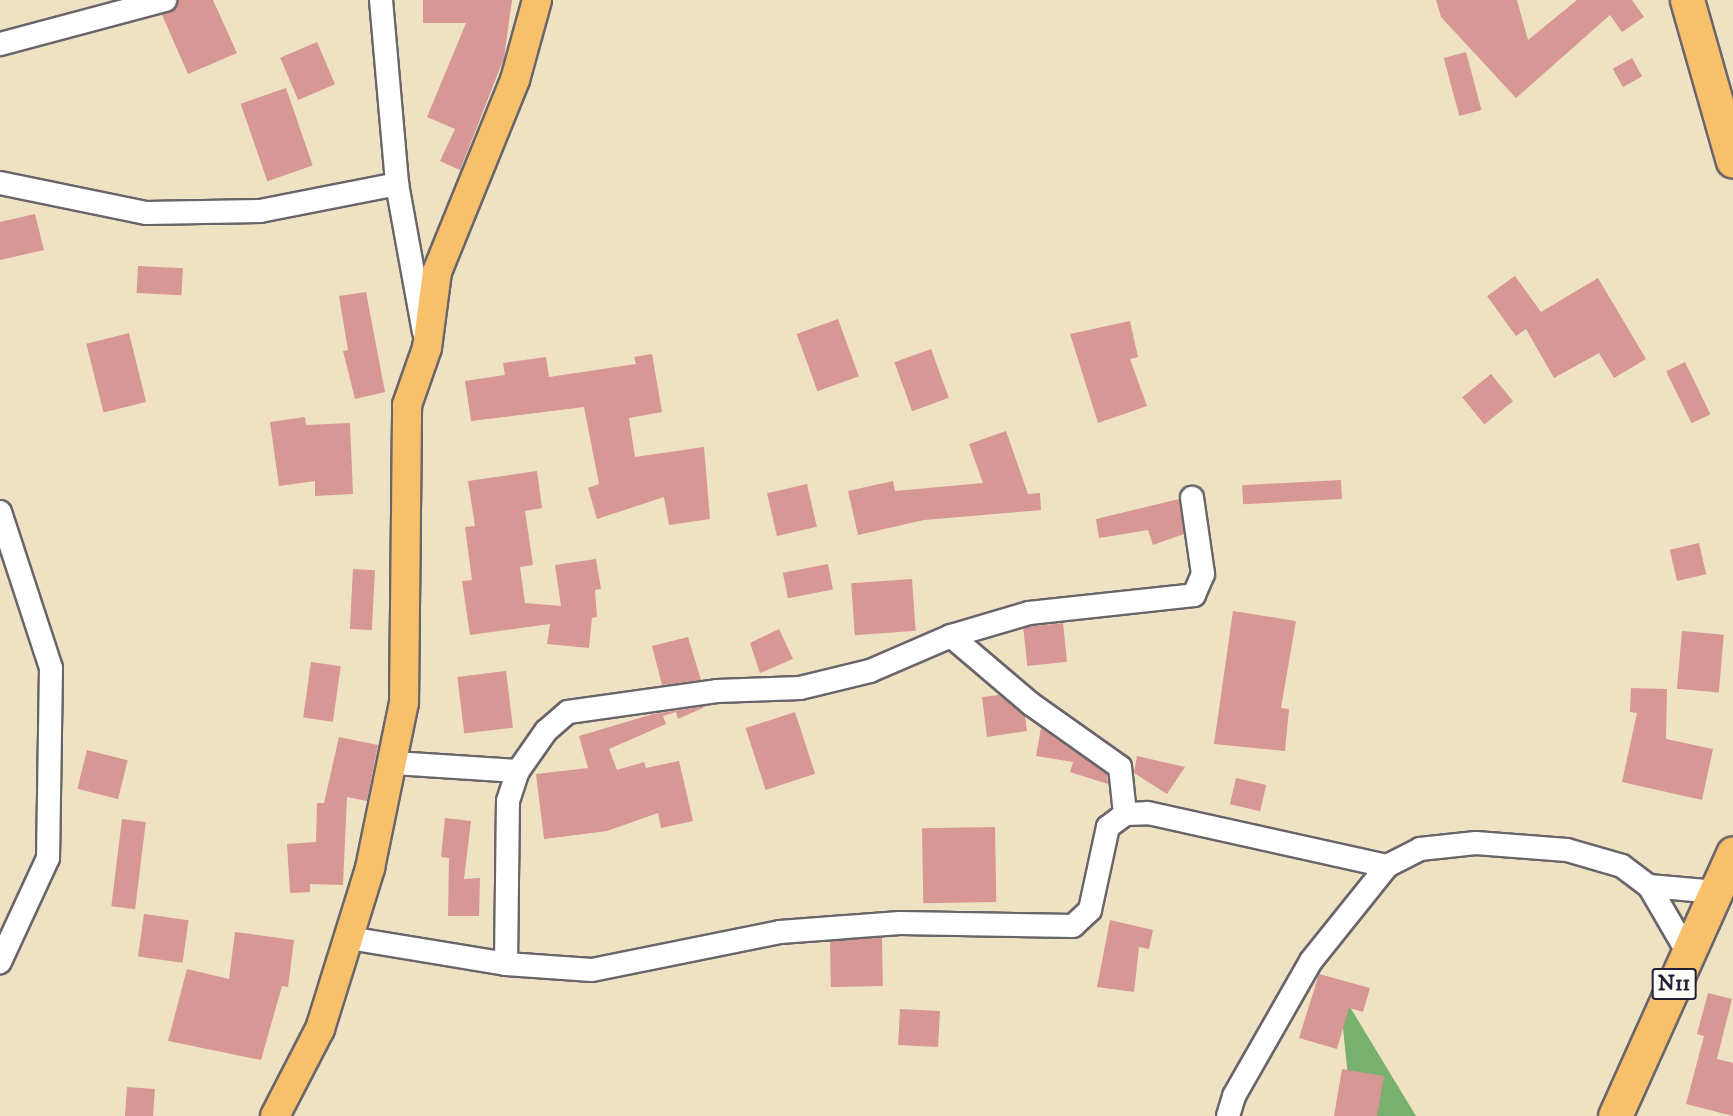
<!DOCTYPE html>
<html>
<head>
<meta charset="utf-8">
<style>
	body { margin:0 }
	#map { position:relative; width:1733px; height:1116px; overflow:hidden; background:#efe2c3; font-family:"IM FELL DW Pica",serif }
	div>[style] { position:absolute }
	.forest>* { inset:0; background:#78b06d }
	.building>* { inset:0; background:#d79794; transform-origin:0 0 }
	.roads { filter:drop-shadow(2px 0 #6a656b) drop-shadow(-2px 0 #6a656b) drop-shadow(0 2px #6a656b) drop-shadow(0 -2px #6a656b) }
	.minor>* { height:22px; margin:-11px; padding:0 11px; transform-origin:11px; border-radius:11px; background:#fff }
	.major>* { height:28px; margin:-14px; padding:0 14px; transform-origin:14px; border-radius:14px; background:#f7c06b }
	.highway>* { height:33px; margin:-16.5px; padding:0 16.5px; transform-origin:16.5px; border-radius:16.5px; background:#f7c06b }
	span { translate:-50% -50%; white-space:nowrap; text-align:center; line-height:1.15; -webkit-text-stroke:4.5px #fdfcf7; paint-order:stroke }
	.shield-label span { padding:2px 4px; background:#fdfcf7; border:2px solid; border-radius:4px; -webkit-text-stroke-width:0 }
	.shield-label { font-size:21px; color:#22223b; font-weight:700 }
</style>
</head>
<body>
<div id="map">
	<div class="forest">
		<div style="clip-path:polygon(1339px 989px,1416px 1116px,1352px 1116px)"></div>
	</div>
	<div class="building">
		<div style="clip-path:polygon(178px 0,213px 0,237px 53px,188px 74px,162px 15px,174px 10px)"></div>
		<div style="clip-path:polygon(423px 0,512px 0,504px 58px,460px 170px,440px 161px,455px 129px,427px 117px,466px 23px,423px 23px)"></div>
		<div style="clip-path:polygon(1436px 0,1517px 0,1528px 40px,1577px 0,1632px 0,1644px 17px,1622px 32px,1610px 15px,1516px 98px,1441px 17px)"></div>
		<div style="left:317px;top:42px;width:46px;height:40px;rotate:67deg"></div>
		<div style="left:1466px;top:52px;width:60px;height:23px;rotate:75deg"></div>
		<div style="left:1632px;top:58px;width:21px;height:22px;rotate:61deg"></div>
		<div style="left:286px;top:88px;width:82px;height:48px;rotate:71deg"></div>
		<div style="clip-path:polygon(35px 214px,44px 250px,0 260px,0 222px)"></div>
		<div style="left:138px;top:266px;width:45px;height:27px;rotate:3deg"></div>
		<div style="clip-path:polygon(1515px 276px,1541px 312px,1598px 278px,1646px 359px,1614px 378px,1599px 353px,1554px 378px,1526px 329px,1516px 336px,1487px 296px)"></div>
		<div style="clip-path:polygon(366px 292px,385px 392px,355px 399px,343px 351px,348px 350px,339px 296px)"></div>
		<div style="left:838px;top:319px;width:61px;height:44px;rotate:70deg"></div>
		<div style="clip-path:polygon(1130px 321px,1138px 357px,1130px 359px,1147px 406px,1098px 423px,1070px 334px)"></div>
		<div style="left:129px;top:333px;width:71px;height:44px;rotate:76deg"></div>
		<div style="left:931px;top:349px;width:52px;height:39px;rotate:70deg"></div>
		<div style="clip-path:polygon(652px 354px,662px 412px,629px 418px,635px 457px,704px 447px,710px 519px,669px 525px,664px 497px,597px 519px,588px 488px,599px 484px,584px 407px,471px 421px,465px 381px,505px 375px,503px 363px,546px 357px,549px 377px,636px 364px,634px 357px)"></div>
		<div style="left:1685px;top:362px;width:58px;height:21px;rotate:64deg"></div>
		<div style="left:1491px;top:374px;width:35px;height:37px;rotate:51deg"></div>
		<div style="clip-path:polygon(305px 417px,306px 425px,350px 423px,353px 494px,315px 496px,315px 481px,279px 486px,270px 422px)"></div>
		<div style="clip-path:polygon(1006px 431px,1028px 494px,1040px 493px,1041px 510px,924px 520px,858px 535px,848px 491px,893px 481px,895px 491px,983px 483px,969px 444px)"></div>
		<div style="clip-path:polygon(537px 471px,542px 508px,525px 511px,533px 565px,520px 567px,525px 603px,561px 606px,555px 565px,596px 559px,601px 589px,595px 590px,597px 617px,592px 618px,589px 648px,547px 644px,550px 624px,470px 635px,462px 581px,472px 580px,465px 527px,475px 526px,468px 481px)"></div>
		<div style="left:1341px;top:480px;width:19px;height:99px;rotate:87deg"></div>
		<div style="left:807px;top:484px;width:44px;height:41px;rotate:77deg"></div>
		<div style="clip-path:polygon(1179px 499px,1184px 534px,1153px 545px,1148px 530px,1099px 538px,1096px 519px)"></div>
		<div style="left:1699px;top:543px;width:32px;height:30px;rotate:77deg"></div>
		<div style="left:828px;top:564px;width:26px;height:46px;rotate:79deg"></div>
		<div style="left:353px;top:569px;width:22px;height:60px;rotate:3deg"></div>
		<div style="left:912px;top:579px;width:52px;height:61px;rotate:86deg"></div>
		<div style="clip-path:polygon(1233px 611px,1296px 621px,1281px 708px,1289px 709px,1285px 751px,1214px 744px)"></div>
		<div style="left:1063px;top:623px;width:39px;height:40px;rotate:84deg"></div>
		<div style="clip-path:polygon(779px 629px,793px 659px,760px 673px,750px 643px)"></div>
		<div style="left:1682px;top:631px;width:42px;height:58px;rotate:5deg"></div>
		<div style="clip-path:polygon(688px 637px,701px 680px,662px 685px,652px 646px)"></div>
		<div style="left:311px;top:662px;width:30px;height:56px;rotate:8deg"></div>
		<div style="left:506px;top:671px;width:57px;height:49px;rotate:83deg"></div>
		<div style="clip-path:polygon(1631px 688px,1667px 689px,1666px 739px,1713px 749px,1702px 800px,1622px 782px,1637px 713px,1630px 712px)"></div>
		<div style="clip-path:polygon(999px 695px,1025px 716px,1027px 731px,987px 737px,982px 697px)"></div>
		<div style="clip-path:polygon(707px 706px,678px 719px,676px 712px,663px 716px,666px 724px,609px 749px,617px 770px,644px 762px,646px 768px,679px 761px,693px 821px,661px 828px,658px 813px,607px 831px,544px 839px,536px 774px,588px 768px,579px 736px,653px 714px)"></div>
		<div style="left:795px;top:712px;width:65px;height:52px;rotate:72deg"></div>
		<div style="clip-path:polygon(1041px 728px,1107px 774px,1108px 784px,1070px 772px,1073px 762px,1036px 756px)"></div>
		<div style="clip-path:polygon(339px 737px,378px 745px,367px 801px,347px 797px,343px 885px,310px 884px,310px 892px,290px 893px,287px 844px,316px 842px,317px 803px,324px 803px)"></div>
		<div style="left:87px;top:750px;width:42px;height:40px;rotate:14deg"></div>
		<div style="clip-path:polygon(1137px 756px,1185px 767px,1167px 794px,1134px 773px)"></div>
		<div style="left:1236px;top:778px;width:31px;height:27px;rotate:13deg"></div>
		<div style="clip-path:polygon(445px 818px,471px 821px,464px 879px,480px 878px,479px 916px,448px 916px,449px 858px,441px 857px)"></div>
		<div style="left:122px;top:819px;width:24px;height:88px;rotate:7deg"></div>
		<div style="left:995px;top:827px;width:75px;height:73px;rotate:89deg"></div>
		<div style="left:144px;top:914px;width:45px;height:43px;rotate:8deg"></div>
		<div style="clip-path:polygon(1110px 920px,1153px 930px,1149px 949px,1139px 947px,1134px 992px,1097px 987px)"></div>
		<div style="clip-path:polygon(235px 932px,294px 940px,288px 987px,282px 986px,261px 1060px,168px 1041px,187px 969px,229px 979px)"></div>
		<div style="left:882px;top:938px;width:48px;height:52px;rotate:89deg"></div>
		<div style="clip-path:polygon(1319px 974px,1370px 988px,1363px 1012px,1349px 1008px,1337px 1049px,1299px 1038px)"></div>
		<div style="clip-path:polygon(1708px 993px,1732px 999px,1717px 1059px,1733px 1063px,1733px 1116px,1686px 1104px,1704px 1036px,1697px 1034px)"></div>
		<div style="left:900px;top:1009px;width:40px;height:36px;rotate:3deg"></div>
		<div style="clip-path:polygon(1342px 1069px,1384px 1076px,1377px 1116px,1334px 1116px)"></div>
		<div style="left:127px;top:1087px;width:28px;height:29px;rotate:4deg"></div>
	</div>
	<div class="roads">
		<div class="minor">
			<div style="left:381px;top:0;width:185px;rotate:85deg"></div>
			<div style="left:397px;top:184px;width:150px;rotate:79.7deg"></div>
			<div style="left:0;top:44px;width:171px;rotate:-14.9deg"></div>
			<div style="left:0;top:183px;width:149px;rotate:11.6deg"></div>
			<div style="left:146px;top:213px;width:114px;rotate:-1deg"></div>
			<div style="left:260px;top:211px;width:140px;rotate:-11.1deg"></div>
			<div style="left:0;top:512px;width:164px;rotate:71.9deg"></div>
			<div style="left:51px;top:668px;width:190px;rotate:90.9deg"></div>
			<div style="left:48px;top:858px;width:115px;rotate:114.8deg"></div>
			<div style="left:951px;top:636px;width:105px;rotate:40.4deg"></div>
			<div style="left:1031px;top:704px;width:109px;rotate:35.3deg"></div>
			<div style="left:1120px;top:767px;width:47px;rotate:83.9deg"></div>
			<div style="left:394px;top:763px;width:124px;rotate:3.7deg"></div>
			<div style="left:1649px;top:886px;width:78px;rotate:59.8deg"></div>
			<div style="left:349px;top:938px;width:159px;rotate:9.4deg"></div>
			<div style="left:506px;top:964px;width:86px;rotate:4deg"></div>
			<div style="left:592px;top:970px;width:192px;rotate:-11.4deg"></div>
			<div style="left:780px;top:932px;width:120px;rotate:-4.3deg"></div>
			<div style="left:900px;top:923px;width:173px;rotate:1deg"></div>
			<div style="left:1073px;top:926px;width:23px;rotate:-43deg"></div>
			<div style="left:1090px;top:910px;width:85px;rotate:-77.8deg"></div>
			<div style="left:1108px;top:827px;width:21px;rotate:-37deg"></div>
			<div style="left:1125px;top:814px;width:23px;rotate:-2deg"></div>
			<div style="left:1148px;top:813px;width:245px;rotate:12.5deg"></div>
			<div style="left:506px;top:964px;width:163px;rotate:-89.3deg"></div>
			<div style="left:508px;top:801px;width:32px;rotate:-72deg"></div>
			<div style="left:518px;top:771px;width:49px;rotate:-55deg"></div>
			<div style="left:546px;top:731px;width:29px;rotate:-41deg"></div>
			<div style="left:568px;top:712px;width:150px;rotate:-8deg"></div>
			<div style="left:717px;top:691px;width:83px;rotate:-2.1deg"></div>
			<div style="left:800px;top:688px;width:72px;rotate:-13.7deg"></div>
			<div style="left:870px;top:671px;width:88px;rotate:-23.4deg"></div>
			<div style="left:951px;top:636px;width:81px;rotate:-16.4deg"></div>
			<div style="left:1029px;top:613px;width:166px;rotate:-6.2deg"></div>
			<div style="left:1194px;top:595px;width:23px;rotate:-67deg"></div>
			<div style="left:1203px;top:574px;width:77px;rotate:-98.2deg"></div>
			<div style="left:1228px;top:1116px;width:21px;rotate:-73deg"></div>
			<div style="left:1234px;top:1096px;width:155px;rotate:-60.3deg"></div>
			<div style="left:1311px;top:961px;width:122px;rotate:-51.3deg"></div>
			<div style="left:1387px;top:866px;width:37px;rotate:-27deg"></div>
			<div style="left:1420px;top:849px;width:56px;rotate:-6.1deg"></div>
			<div style="left:1476px;top:843px;width:91px;rotate:4.4deg"></div>
			<div style="left:1567px;top:850px;width:57px;rotate:16.2deg"></div>
			<div style="left:1622px;top:866px;width:34px;rotate:37deg"></div>
			<div style="left:1649px;top:886px;width:68px;rotate:5deg"></div>
		</div>
		<div class="major">
			<div style="left:275px;top:1116px;width:98px;rotate:-62.7deg"></div>
			<div style="left:320px;top:1029px;width:169px;rotate:-72.7deg"></div>
			<div style="left:370px;top:868px;width:168px;rotate:-78.4deg"></div>
			<div style="left:404px;top:703px;width:298px;rotate:-89.4deg"></div>
			<div style="left:407px;top:405px;width:60px;rotate:-70.7deg"></div>
			<div style="left:427px;top:348px;width:77px;rotate:-82.5deg"></div>
			<div style="left:437px;top:272px;width:207px;rotate:-67.9deg"></div>
			<div style="left:515px;top:80px;width:83px;rotate:-74.6deg"></div>
		</div>
		<div class="highway">
			<div style="left:1687px;top:0;width:167px;rotate:74.1deg"></div>
			<div style="left:1615px;top:1116px;width:288px;rotate:-65.8deg"></div>
		</div>
	</div>
	<div class="shield-label">
		<span style="left:1674px;top:984px">N11</span>
	</div>
</div>
</body>
</html>
